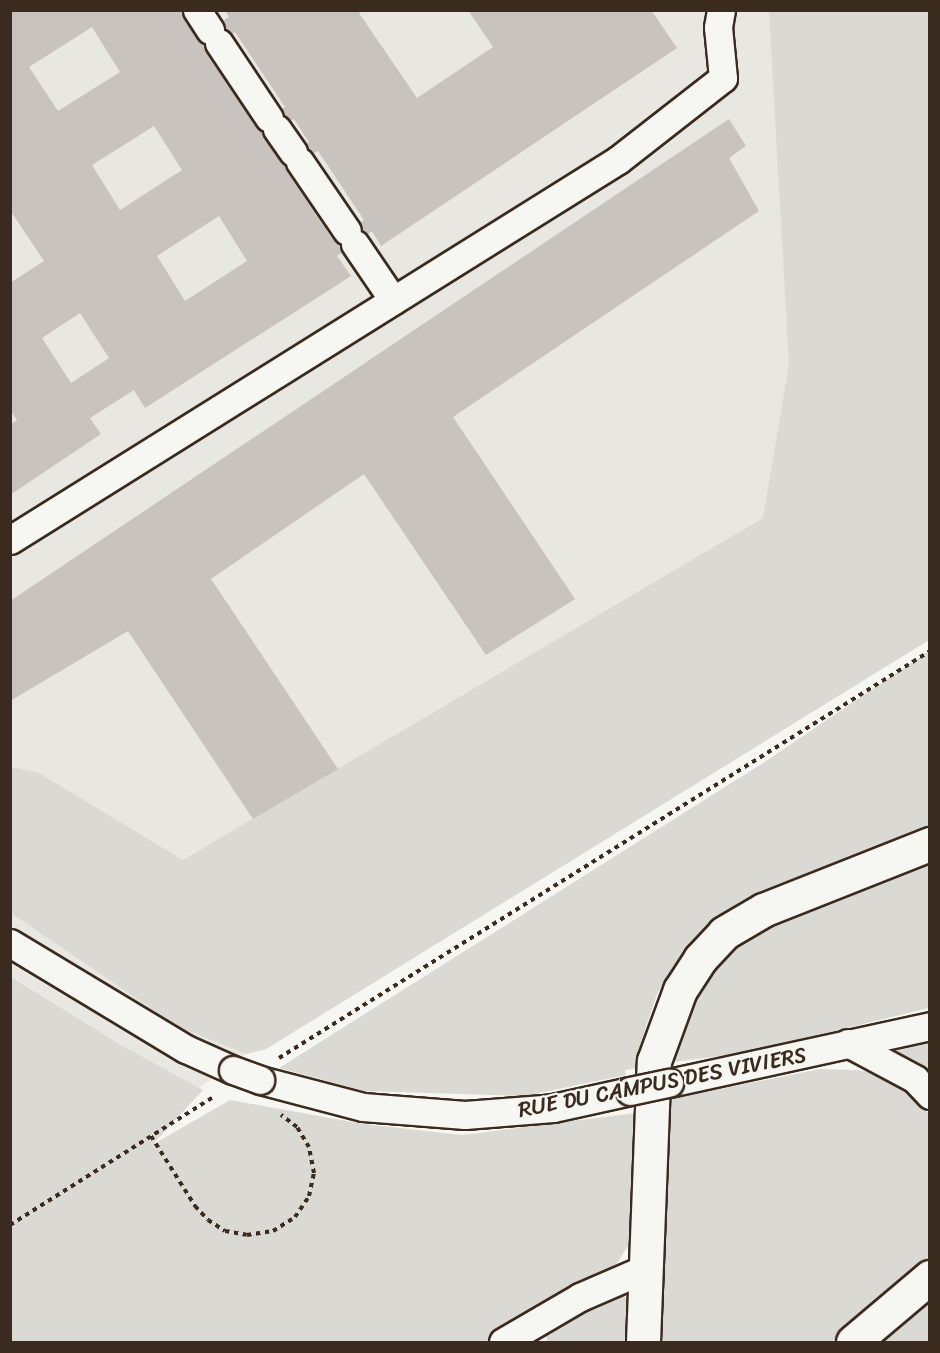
<!DOCTYPE html>
<html>
<head>
<meta charset="utf-8">
<style>
	body { margin:0 }
	#map { position:relative; width:940px; height:1353px; overflow:hidden; background:#f6f6f2; font-family:Sriracha,sans-serif }
	div>[style] { position:absolute }
	.built>* { inset:0; background:#e8e7e2 }
	.green>* { inset:0; background:#dad9d3 }
	.building>* { inset:0; background:#c8c3be }
	.path>* { height:4px; margin-top:-2px; transform-origin:0; background:repeating-linear-gradient(90deg,#3b2a1e 0 4.5px,transparent 0 9px) }
	.roads { filter:drop-shadow(2px 0 #3b2a1e) drop-shadow(-2px 0 #3b2a1e) drop-shadow(0 2px #3b2a1e) drop-shadow(0 -2px #3b2a1e) }
	.minor>* { height:27px; margin:-13.5px; padding:0 13.5px; transform-origin:13.5px; border-radius:13.5px; background:#f6f6f2 }
	.highway>* { height:33px; margin:-16.5px; padding:0 16.5px; transform-origin:16.5px; border-radius:16.5px; background:#f6f6f2 }
	.bridges { filter:drop-shadow(2px 0 #3b2a1e) drop-shadow(-2px 0 #3b2a1e) drop-shadow(0 2px #3b2a1e) drop-shadow(0 -2px #3b2a1e) }
	.minor-bridge>* { height:27px; margin:-13.5px; padding:0 13.5px; transform-origin:13.5px; border-radius:13.5px; background:#f6f6f2 }
	span { translate:-50% -50%; white-space:nowrap; text-align:center; line-height:1.15; -webkit-text-stroke:4.5px #f6f6f2; paint-order:stroke }
	.street-label { font-size:22px; color:#3b2a1e }
	.frame { position:absolute; inset:0; border:12px solid #3b2a1e; pointer-events:none }
</style>
</head>
<body>
<div id="map">
	<div class="built">
		<div style="clip-path:polygon(10px 11px,929px 11px,929px 640px,266px 1049px,246px 1054px,199px 1088px,121px 1045px,11px 976px)"></div>
	</div>
	<div class="green">
		<div style="clip-path:polygon(769px 11px,929px 11px,929px 640px,266px 1049px,246px 1054px,177px 1026px,11px 913px,11px 767px,39px 773px,183px 860px,763px 518px,789px 364px)"></div>
		<div style="clip-path:polygon(929px 651px,929px 832px,721px 919px,685px 949px,657px 994px,639px 1048px,639px 1068px,625px 1070px,626px 1075px,524px 1096px,365px 1091px,279px 1068px,763px 763px)"></div>
		<div style="clip-path:polygon(929px 855px,929px 1008px,743px 1053px,666px 1063px,677px 1010px,747px 929px)"></div>
		<div style="clip-path:polygon(10px 976px,121px 1045px,203px 1090px,152px 1145px,230px 1100px,363px 1124px,462px 1135px,636px 1113px,633px 1238px,616px 1265px,595px 1283px,484px 1342px,11px 1342px)"></div>
		<div style="clip-path:polygon(929px 1040px,929px 1080px,895px 1058px,895px 1051px)"></div>
		<div style="clip-path:polygon(820px 1069px,858px 1070px,889px 1077px,930px 1115px,929px 1255px,916px 1271px,831px 1342px,659px 1342px,662px 1101px)"></div>
		<div style="clip-path:polygon(620px 1292px,634px 1307px,632px 1342px,547px 1342px,546px 1330px,554px 1321px)"></div>
		<div style="clip-path:polygon(929px 1299px,929px 1342px,880px 1342px,909px 1318px)"></div>
	</div>
	<div class="building">
		<div style="clip-path:polygon(evenodd,10px 10px,181px 10px,199px 36px,229px 17px,225px 10px,363px 10px,359px 13px,417px 98px,493px 47px,468px 10px,651px 10px,677px 48px,381px 246px,372px 231px,337px 256px,351px 276px,145px 408px,134px 390px,90px 418px,101px 434px,10px 495px,10px 425px,17px 420px,10px 410px,10px 283px,44px 261px,10px 210px,10px 10px,92px 27px,120px 72px,58px 111px,29px 67px,92px 27px,10px 10px,235px 32px,285px 107px,258px 125px,208px 50px,235px 32px,10px 10px,294px 119px,309px 142px,283px 159px,266px 135px,294px 119px,10px 10px,154px 126px,182px 170px,120px 210px,92px 165px,154px 126px,10px 10px,318px 151px,364px 220px,333px 240px,286px 170px,318px 151px,10px 10px,219px 216px,247px 261px,185px 301px,157px 256px,219px 216px,10px 10px,80px 313px,109px 358px,71px 383px,42px 338px,80px 313px)"></div>
		<div style="clip-path:polygon(729px 119px,746px 146px,729px 158px,759px 211px,453px 417px,575px 599px,486px 655px,364px 474px,211px 579px,338px 769px,253px 819px,128px 631px,10px 701px,10px 601px)"></div>
	</div>
	<div class="path">
		<div style="left:279px;top:1058px;width:768px;rotate:-32.01deg"></div>
		<div style="left:151px;top:1136px;width:83px;rotate:57.8deg"></div>
		<div style="left:195px;top:1206px;width:19px;rotate:47deg"></div>
		<div style="left:208px;top:1220px;width:20px;rotate:33deg"></div>
		<div style="left:225px;top:1231px;width:22px;rotate:10deg"></div>
		<div style="left:247px;top:1235px;width:26px;rotate:-9deg"></div>
		<div style="left:273px;top:1231px;width:26px;rotate:-32deg"></div>
		<div style="left:295px;top:1217px;width:25px;rotate:-56deg"></div>
		<div style="left:309px;top:1196px;width:24px;rotate:-78deg"></div>
		<div style="left:314px;top:1173px;width:26px;rotate:-101deg"></div>
		<div style="left:309px;top:1147px;width:23px;rotate:-121deg"></div>
		<div style="left:297px;top:1127px;width:20px;rotate:-143deg"></div>
		<div style="left:10px;top:1225px;width:240px;rotate:-32.2deg"></div>
	</div>
	<div class="roads">
		<div class="minor">
			<div style="left:197px;top:10px;width:24px;rotate:57deg"></div>
			<div style="left:219px;top:43px;width:90px;rotate:56.3deg"></div>
			<div style="left:277px;top:129px;width:28px;rotate:55deg"></div>
			<div style="left:300px;top:162px;width:83px;rotate:55.7deg"></div>
			<div style="left:355px;top:244px;width:68px;rotate:55.8deg"></div>
			<div style="left:10px;top:540px;width:717px;rotate:-32.01deg"></div>
			<div style="left:618px;top:160px;width:133px;rotate:-38deg"></div>
			<div style="left:723px;top:78px;width:51px;rotate:-95.6deg"></div>
			<div style="left:718px;top:27px;width:17px;rotate:-80deg"></div>
			<div style="left:10px;top:943px;width:205px;rotate:31.1deg"></div>
			<div style="left:186px;top:1049px;width:51px;rotate:24.1deg"></div>
			<div style="left:848px;top:1043px;width:76px;rotate:28.2deg"></div>
			<div style="left:915px;top:1079px;width:22px;rotate:47deg"></div>
			<div style="left:260px;top:1080px;width:106px;rotate:14.7deg"></div>
			<div style="left:363px;top:1107px;width:102px;rotate:4.5deg"></div>
			<div style="left:465px;top:1115px;width:88px;rotate:-4.5deg"></div>
			<div style="left:553px;top:1108px;width:79px;rotate:-12.4deg"></div>
			<div style="left:669px;top:1083px;width:267px;rotate:-12.3deg"></div>
			<div style="left:503px;top:1342px;width:89px;rotate:-30.3deg"></div>
			<div style="left:580px;top:1297px;width:73px;rotate:-23.4deg"></div>
		</div>
		<div class="highway">
			<div style="left:643px;top:1342px;width:281px;rotate:-87.8deg"></div>
			<div style="left:654px;top:1061px;width:76px;rotate:-69.9deg"></div>
			<div style="left:680px;top:990px;width:37px;rotate:-57deg"></div>
			<div style="left:700px;top:959px;width:35px;rotate:-47deg"></div>
			<div style="left:724px;top:933px;width:45px;rotate:-30.5deg"></div>
			<div style="left:763px;top:910px;width:180px;rotate:-21.6deg"></div>
			<div style="left:853px;top:1342px;width:101px;rotate:-40.2deg"></div>
		</div>
	</div>
	<div class="bridges">
		<div class="minor-bridge">
			<div style="left:233px;top:1070px;width:29px;rotate:20deg"></div>
			<div style="left:630px;top:1091px;width:40px;rotate:-12deg"></div>
		</div>
	</div>
	<div class="street-label">
		<span style="left:662px;top:1082px;rotate:-11deg">RUE DU CAMPUS DES VIVIERS</span>
	</div>
	<div class="frame"></div>
</div>
</body>
</html>
